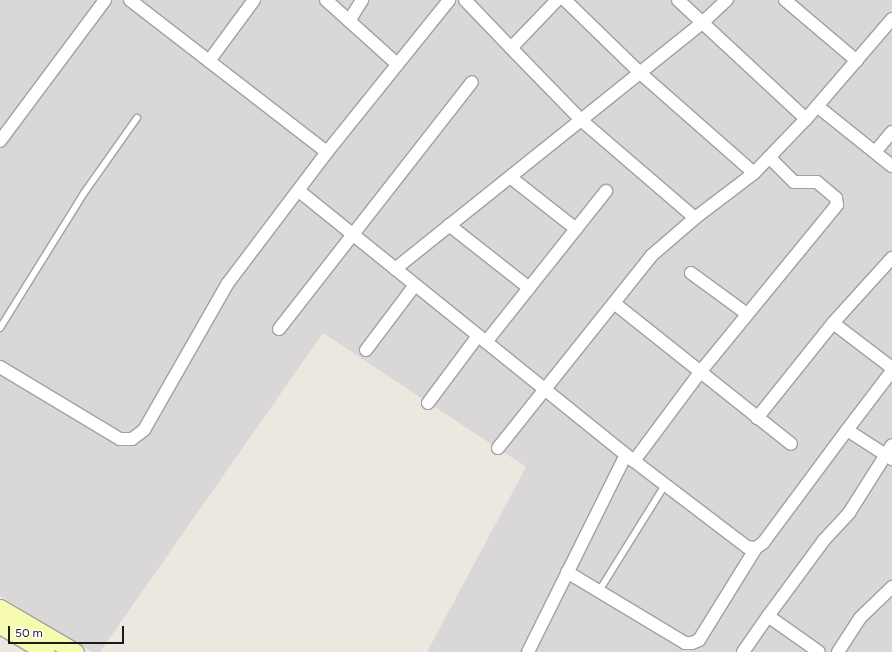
<!DOCTYPE html>
<html>
<head>
<meta charset="utf-8">
<style>
	body { margin:0 }
	#map { position:relative; width:892px; height:652px; overflow:hidden; background:#ede8df; font-family:Figtree,sans-serif }
	div>[style] { position:absolute }
	.residential>* { inset:0; background:#d9d7d7 }
	.roads { filter:drop-shadow(1px 0 #a1a1a1) drop-shadow(-1px 0 #a1a1a1) drop-shadow(0 1px #a1a1a1) drop-shadow(0 -1px #a1a1a1) }
	.lane>* { height:6px; margin:-3px; padding:0 3px; transform-origin:3px; border-radius:3px; background:#fff }
	.street>* { height:12px; margin:-6px; padding:0 6px; transform-origin:6px; border-radius:6px; background:#fff }
	.secondary>* { height:17px; margin:-8.5px; padding:0 8.5px; transform-origin:8.5px; border-radius:8.5px; background:#f7fbaf }
	span { translate:-50% -50%; white-space:nowrap; text-align:center; line-height:1.15; -webkit-text-stroke:3px #fff; paint-order:stroke }
	.scale { position:absolute; left:8px; top:626px; width:116px; height:18px; box-sizing:border-box; border:2px solid #1a1a1a; border-top:0; padding-left:5px; font-size:12px; line-height:14px; white-space:nowrap; color:#1a1a1a; -webkit-text-stroke:3px #fff; paint-order:stroke }
</style>
</head>
<body>
<div id="map">
	<div class="residential">
		<div style="clip-path:polygon(0 0,892px 0,892px 652px,427px 652px,526px 467px,323px 333px,100px 652px,92px 652px,0 596px)"></div>
	</div>
	<div class="roads">
		<div class="lane">
			<div style="left:0;top:328px;width:159px;rotate:-58.1deg"></div>
			<div style="left:84px;top:193px;width:92px;rotate:-54.8deg"></div>
			<div style="left:599px;top:591px;width:125px;rotate:-58.1deg"></div>
		</div>
		<div class="street">
			<div style="left:130px;top:0;width:249px;rotate:37.7deg"></div>
			<div style="left:326px;top:0;width:96px;rotate:42deg"></div>
			<div style="left:465px;top:0;width:66px;rotate:46.2deg"></div>
			<div style="left:511px;top:48px;width:66px;rotate:-46.2deg"></div>
			<div style="left:565px;top:0;width:103px;rotate:44.2deg"></div>
			<div style="left:639px;top:72px;width:153px;rotate:41.3deg"></div>
			<div style="left:678px;top:0;width:175px;rotate:42.9deg"></div>
			<div style="left:785px;top:0;width:94px;rotate:40.3deg"></div>
			<div style="left:349px;top:21px;width:25px;rotate:-58deg"></div>
			<div style="left:511px;top:48px;width:100px;rotate:45.8deg"></div>
			<div style="left:581px;top:120px;width:150px;rotate:40.7deg"></div>
			<div style="left:209px;top:61px;width:76px;rotate:-53.6deg"></div>
			<div style="left:817px;top:106px;width:96px;rotate:38.7deg"></div>
			<div style="left:0;top:141px;width:176px;rotate:-53.3deg"></div>
			<div style="left:875px;top:152px;width:26px;rotate:-50deg"></div>
			<div style="left:510px;top:177px;width:84px;rotate:38.2deg"></div>
			<div style="left:299px;top:191px;width:430px;rotate:38.9deg"></div>
			<div style="left:634px;top:461px;width:142px;rotate:37.3deg"></div>
			<div style="left:747px;top:547px;width:9px;rotate:6deg"></div>
			<div style="left:756px;top:548px;width:9px;rotate:-36deg"></div>
			<div style="left:763px;top:543px;width:141px;rotate:-53.4deg"></div>
			<div style="left:847px;top:430px;width:54px;rotate:32.8deg"></div>
			<div style="left:449px;top:225px;width:102px;rotate:38.2deg"></div>
			<div style="left:395px;top:269px;width:393px;rotate:-38.7deg"></div>
			<div style="left:702px;top:23px;width:34px;rotate:-43deg"></div>
			<div style="left:691px;top:273px;width:69px;rotate:36.2deg"></div>
			<div style="left:614px;top:303px;width:226px;rotate:38.5deg"></div>
			<div style="left:833px;top:323px;width:74px;rotate:37.3deg"></div>
			<div style="left:279px;top:329px;width:313px;rotate:-52deg"></div>
			<div style="left:486px;top:342px;width:193px;rotate:-51.5deg"></div>
			<div style="left:366px;top:350px;width:81px;rotate:-53deg"></div>
			<div style="left:0;top:367px;width:140px;rotate:31deg"></div>
			<div style="left:120px;top:439px;width:12px"></div>
			<div style="left:132px;top:439px;width:15px;rotate:-37deg"></div>
			<div style="left:144px;top:430px;width:169px;rotate:-60.3deg"></div>
			<div style="left:228px;top:283px;width:164px;rotate:-52.9deg"></div>
			<div style="left:327px;top:152px;width:195px;rotate:-51.2deg"></div>
			<div style="left:428px;top:403px;width:84px;rotate:-53.3deg"></div>
			<div style="left:757px;top:418px;width:122px;rotate:-51.3deg"></div>
			<div style="left:833px;top:323px;width:88px;rotate:-47.8deg"></div>
			<div style="left:847px;top:430px;width:74px;rotate:-52.7deg"></div>
			<div style="left:498px;top:448px;width:246px;rotate:-51.4deg"></div>
			<div style="left:651px;top:256px;width:58px;rotate:-40.8deg"></div>
			<div style="left:695px;top:218px;width:74px;rotate:-37.3deg"></div>
			<div style="left:754px;top:173px;width:75px;rotate:-46.1deg"></div>
			<div style="left:806px;top:119px;width:132px;rotate:-49.3deg"></div>
			<div style="left:634px;top:461px;width:112px;rotate:-53.3deg"></div>
			<div style="left:701px;top:371px;width:215px;rotate:-50.7deg"></div>
			<div style="left:837px;top:205px;width:7px;rotate:-98deg"></div>
			<div style="left:836px;top:198px;width:25px;rotate:-140deg"></div>
			<div style="left:817px;top:182px;width:23px;rotate:180deg"></div>
			<div style="left:794px;top:182px;width:35px;rotate:-135deg"></div>
			<div style="left:567px;top:572px;width:138px;rotate:31deg"></div>
			<div style="left:685px;top:643px;width:7px"></div>
			<div style="left:692px;top:643px;width:8px;rotate:-23deg"></div>
			<div style="left:699px;top:640px;width:108px;rotate:-58.2deg"></div>
			<div style="left:768px;top:616px;width:94px;rotate:-53.6deg"></div>
			<div style="left:824px;top:540px;width:37px;rotate:-47deg"></div>
			<div style="left:849px;top:513px;width:80px;rotate:-57.7deg"></div>
			<div style="left:528px;top:652px;width:220px;rotate:-63.6deg"></div>
			<div style="left:743px;top:652px;width:44px;rotate:-55.2deg"></div>
			<div style="left:768px;top:616px;width:62px;rotate:35.2deg"></div>
			<div style="left:838px;top:652px;width:40px;rotate:-57.1deg"></div>
			<div style="left:860px;top:618px;width:45px;rotate:-44.1deg"></div>
		</div>
		<div class="secondary">
			<div style="left:0;top:608px;width:87px;rotate:30.4deg"></div>
			<div style="left:0;top:625px;width:53px;rotate:30.4deg"></div>
		</div>
	</div>
	<div class="scale">50 m</div>
</div>
</body>
</html>
